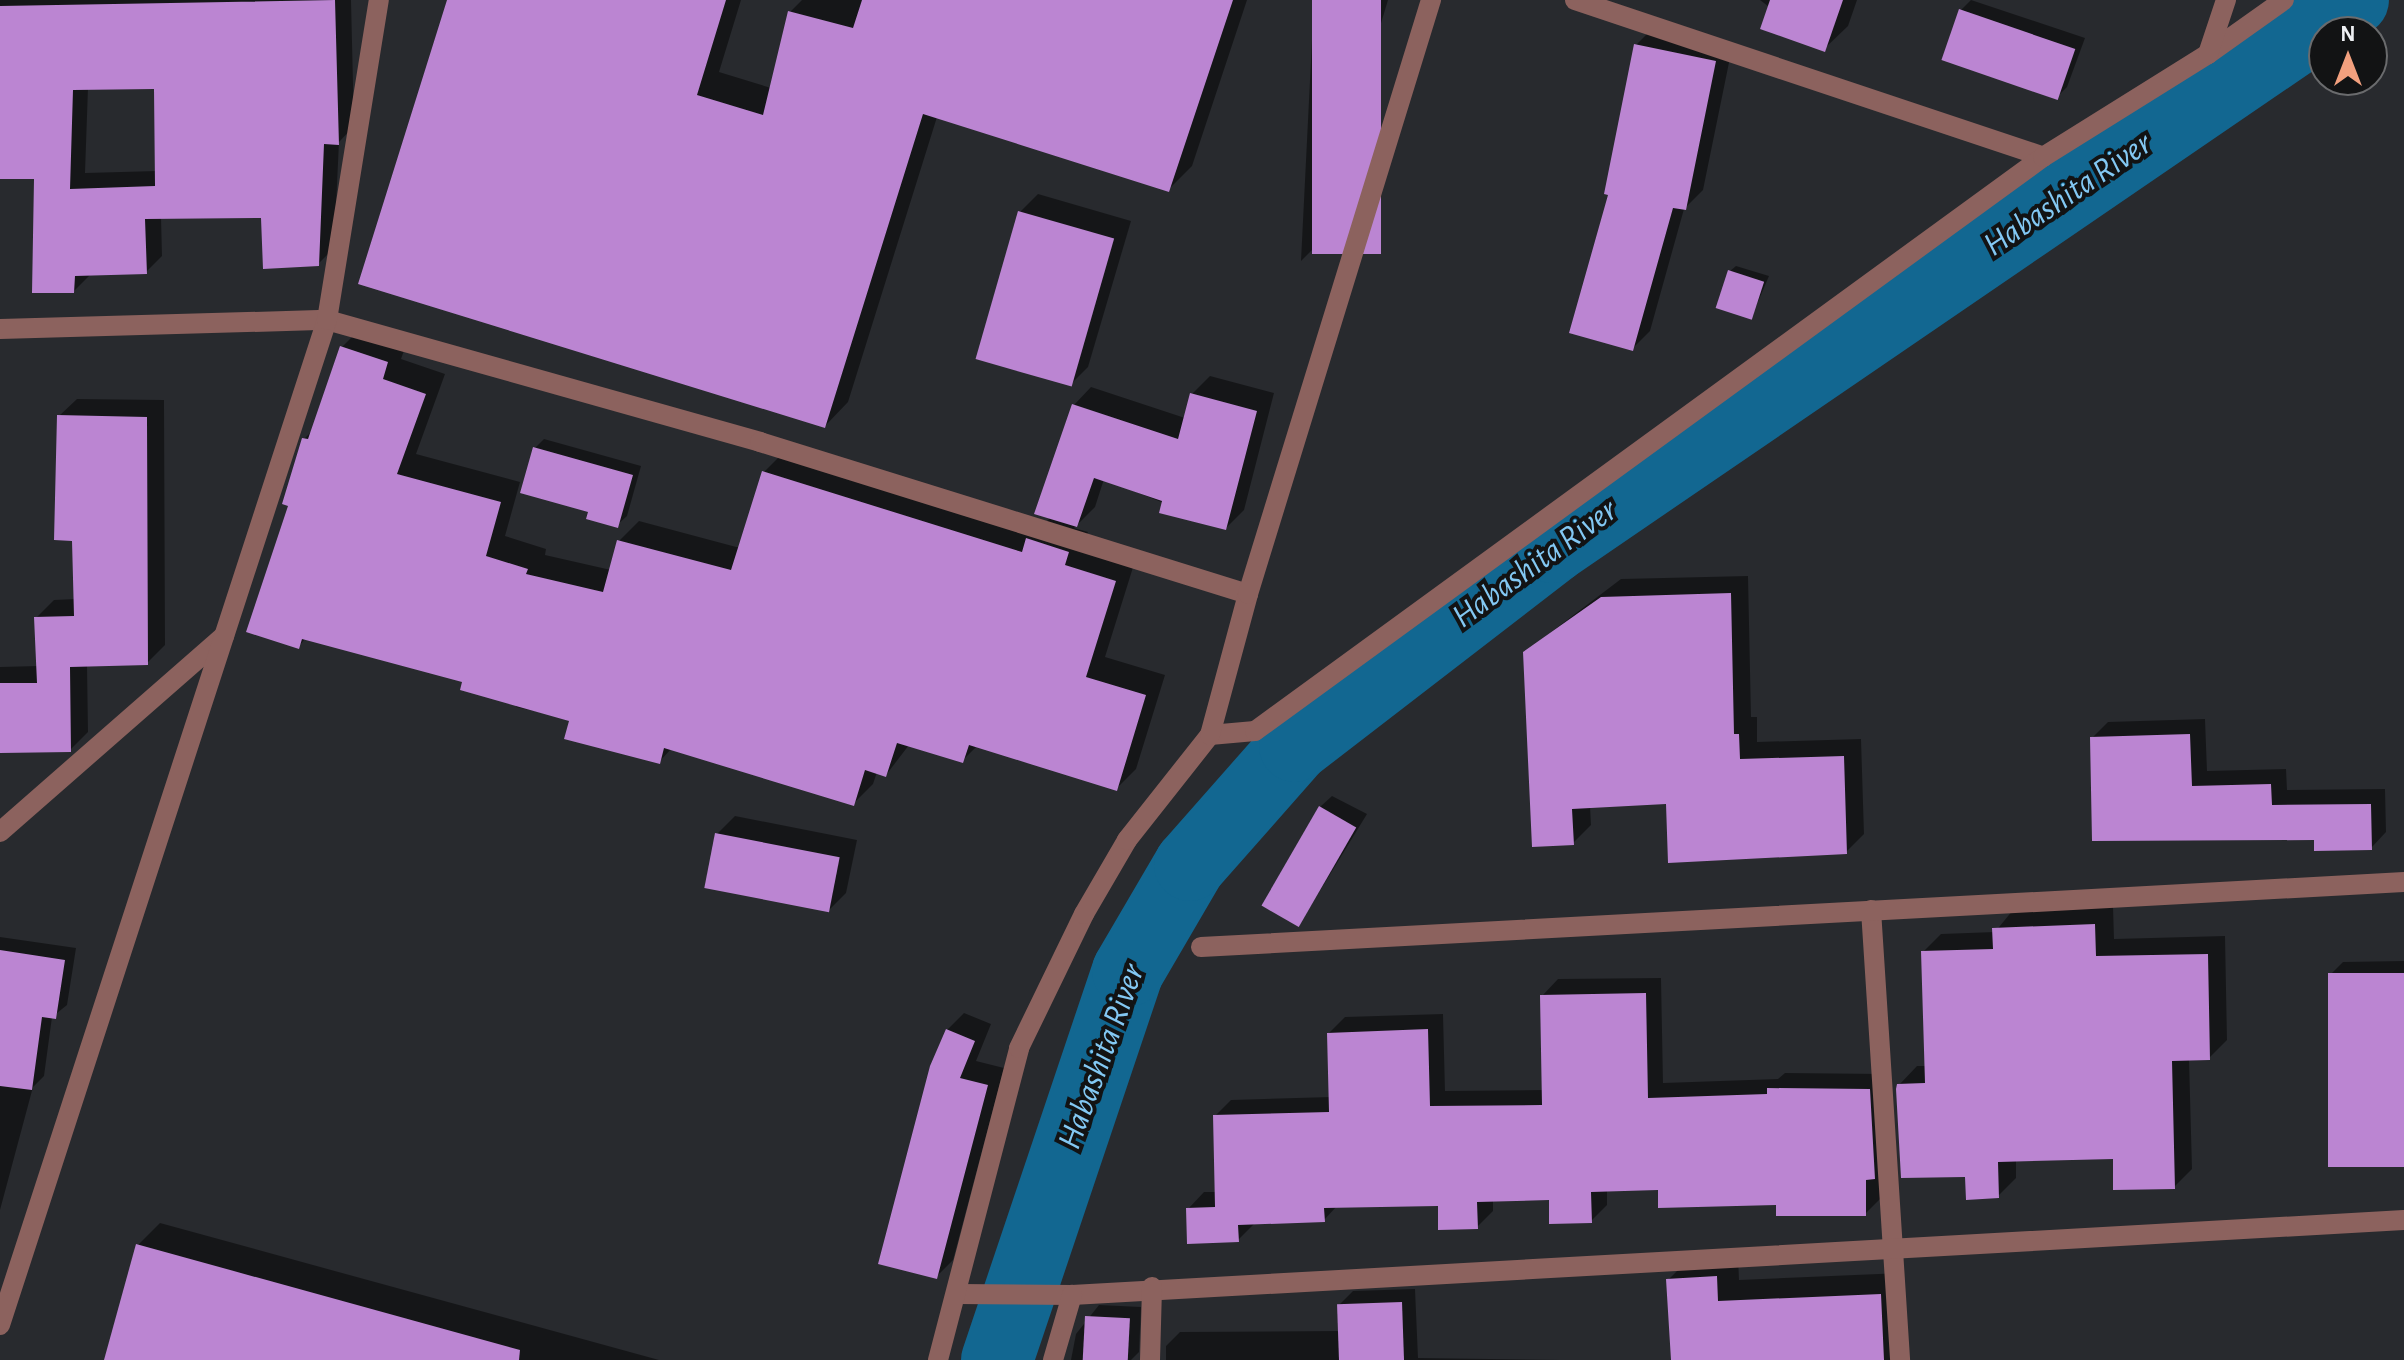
<!DOCTYPE html>
<html>
<head>
<meta charset="utf-8">
<style>
	body { margin:0 }
	#map { position:relative; width:2404px; height:1360px; overflow:hidden; background:#282a2e; font-family:"Alegreya Sans",sans-serif }
	div>[style] { position:absolute }
	.shadow>* { inset:0; background:#0007 }
	.river>* { height:72px; margin:-36px; padding:0 36px; transform-origin:36px; border-radius:36px; background:#126791 }
	.building>* { inset:0; background:#bb85d2; transform-origin:0 0 }
	.minor>* { height:20px; margin:-10px; padding:0 10px; transform-origin:10px; border-radius:10px; background:#8c625e }
	span { translate:-50% -50%; white-space:nowrap; text-align:center; line-height:1.15; -webkit-text-stroke:8px #121314; paint-order:stroke }
	.water-label { font-size:34px; color:#83c8f3; font-style:italic }
	.north { position:absolute; left:2308px; top:16px; width:80px; height:80px; box-sizing:border-box; background:#121314; border:2px solid #6a6b6d; border-radius:50%; rotate:0deg; font-size:22px; font-weight:700; line-height:32px; text-align:center; color:#eef0f3 }
	.north::after { content:''; display:block; margin:auto; width:28px; height:36px; background:#f2a07e; clip-path:polygon(50% 0,100% 100%,50% 72%,0 100%) }
</style>
</head>
<body>
<div id="map">
	<div class="shadow">
		<div style="clip-path:polygon(evenodd,0 0,351px 0,354px 126px,339px 142px,334px 248px,318px 264px,263px 216px,161px 217px,162px 256px,146px 272px,90px 275px,74px 291px,36px 177px,0 177px,0 0,156px 87px,157px 171px,85px 173px,88px 88px,156px 87px)"></div>
		<div style="clip-path:polygon(449px 0,741px 0,719px 72px,771px 88px,790px 12px,802px 0,1247px 0,1192px 166px,1169px 189px,937px 117px,848px 402px,825px 426px)"></div>
		<div style="clip-path:polygon(1314px 0,1388px 0,1313px 249px,1301px 261px)"></div>
		<div style="clip-path:polygon(1760px 0,1857px 0,1848px 26px,1824px 49px)"></div>
		<div style="clip-path:polygon(1971px 0,2085px 38px,2067px 87px,2055px 99px,1943px 58px,1961px 10px)"></div>
		<div style="clip-path:polygon(1654px 27px,1733px 43px,1703px 190px,1684px 209px,1650px 331px,1632px 349px,1610px 194px,1636px 45px)"></div>
		<div style="clip-path:polygon(1038px 194px,1131px 221px,1088px 367px,1070px 385px,1020px 212px)"></div>
		<div style="clip-path:polygon(1736px 266px,1769px 276px,1751px 318px,1730px 271px)"></div>
		<div style="clip-path:polygon(362px 327px,407px 342px,401px 359px,445px 374px,416px 454px,520px 482px,505px 536px,546px 549px,545px 555px,611px 570px,619px 541px,639px 521px,740px 548px,764px 472px,784px 452px,1037px 531px,1051px 517px,1074px 405px,1091px 387px,1185px 418px,1192px 394px,1210px 376px,1274px 393px,1244px 510px,1226px 528px,1104px 479px,1095px 507px,1074px 528px,1088px 532px,1083px 545px,1135px 561px,1105px 657px,1165px 675px,1136px 769px,1116px 789px,977px 746px,962px 761px,909px 745px,886px 775px,877px 772px,873px 784px,853px 804px,672px 748px,659px 762px,571px 719px,516px 707px,517px 702px,465px 680px,306px 638px,298px 647px,291px 504px,304px 439px,314px 429px,342px 347px)"></div>
		<div style="clip-path:polygon(77px 399px,164px 400px,165px 645px,147px 663px,87px 665px,88px 732px,70px 750px,0 751px,0 667px,38px 666px,36px 618px,54px 600px,75px 599px,74px 539px,59px 416px)"></div>
		<div style="clip-path:polygon(544px 439px,641px 466px,627px 516px,617px 525px,590px 510px,535px 448px)"></div>
		<div style="clip-path:polygon(1748px 576px,1751px 717px,1757px 717px,1757px 742px,1861px 739px,1864px 834px,1846px 852px,1667px 802px,1590px 806px,1591px 825px,1573px 843px,1525px 652px,1621px 579px)"></div>
		<div style="clip-path:polygon(2205px 719px,2207px 771px,2286px 769px,2287px 790px,2385px 789px,2386px 832px,2371px 848px,2316px 838px,2094px 839px,2092px 738px,2108px 722px)"></div>
		<div style="clip-path:polygon(1332px 796px,1367px 814px,1299px 925px,1320px 807px)"></div>
		<div style="clip-path:polygon(735px 816px,857px 840px,846px 893px,828px 911px,717px 834px)"></div>
		<div style="clip-path:polygon(2113px 906px,2114px 939px,2225px 936px,2227px 1040px,2209px 1058px,2189px 1059px,2192px 1169px,2174px 1187px,2115px 1157px,2016px 1160px,2016px 1178px,1998px 1196px,1967px 1174px,1899px 1085px,1917px 1066px,1926px 1066px,1923px 952px,1941px 934px,1995px 932px,2013px 910px)"></div>
		<div style="clip-path:polygon(0 937px,76px 948px,67px 1005px,52px 1017px,44px 1076px,33px 1087px,0 1210px)"></div>
		<div style="clip-path:polygon(2404px 961px,2404px 1159px,2330px 975px,2343px 962px)"></div>
		<div style="clip-path:polygon(1661px 978px,1663px 1083px,1778px 1079px,1785px 1073px,1885px 1074px,1881px 1198px,1865px 1214px,1660px 1188px,1607px 1190px,1607px 1205px,1591px 1221px,1551px 1198px,1493px 1199px,1493px 1211px,1477px 1227px,1440px 1204px,1337px 1206px,1324px 1220px,1254px 1224px,1238px 1240px,1188px 1209px,1204px 1192px,1217px 1192px,1215px 1116px,1231px 1100px,1331px 1097px,1329px 1033px,1345px 1017px,1443px 1014px,1445px 1091px,1544px 1090px,1542px 996px,1558px 979px)"></div>
		<div style="clip-path:polygon(964px 1013px,991px 1024px,976px 1061px,1004px 1068px,953px 1260px,936px 1277px,947px 1030px)"></div>
		<div style="clip-path:polygon(160px 1223px,659px 1360px,106px 1360px,138px 1245px)"></div>
		<div style="clip-path:polygon(1738px 1255px,1739px 1280px,1902px 1273px,1906px 1360px,1672px 1360px,1668px 1280px,1690px 1258px)"></div>
		<div style="clip-path:polygon(1415px 1289px,1418px 1358px,1561px 1360px,1166px 1360px,1166px 1346px,1180px 1332px,1340px 1331px,1339px 1305px,1353px 1291px)"></div>
		<div style="clip-path:polygon(1099px 1305px,1141px 1307px,1139px 1352px,1131px 1360px,1071px 1360px,1076px 1334px)"></div>
	</div>
	<div class="river">
		<div style="left:997px;top:1360px;width:410px;rotate:-71.4deg"></div>
		<div style="left:1128px;top:971px;width:123px;rotate:-59.7deg"></div>
		<div style="left:1190px;top:865px;width:159px;rotate:-48.6deg"></div>
		<div style="left:1295px;top:746px;width:326px;rotate:-37.6deg"></div>
		<div style="left:1553px;top:547px;width:969px;rotate:-34.36deg"></div>
	</div>
	<div class="building">
		<div style="clip-path:polygon(evenodd,335px 0,339px 145px,324px 144px,319px 266px,263px 269px,261px 218px,145px 219px,147px 274px,75px 276px,74px 293px,32px 293px,34px 179px,0 179px,0 6px,335px 0,154px 89px,155px 186px,70px 189px,73px 90px,154px 89px)"></div>
		<div style="clip-path:polygon(447px 0,726px 0,697px 95px,763px 115px,788px 11px,853px 28px,862px 0,1233px 0,1169px 192px,923px 114px,825px 428px,358px 284px)"></div>
		<div style="left:1312px;top:0;width:69px;height:254px"></div>
		<div style="clip-path:polygon(1770px 0,1843px 0,1825px 52px,1760px 29px)"></div>
		<div style="left:1959px;top:9px;width:123px;height:54px;rotate:19deg"></div>
		<div style="clip-path:polygon(1634px 44px,1716px 61px,1686px 210px,1673px 208px,1633px 351px,1569px 333px,1608px 195px,1604px 194px)"></div>
		<div style="left:1018px;top:211px;width:100px;height:154px;rotate:16deg"></div>
		<div style="left:1728px;top:270px;width:38px;height:40px;rotate:18deg"></div>
		<div style="clip-path:polygon(340px 346px,388px 362px,383px 379px,426px 394px,397px 474px,501px 502px,486px 556px,528px 569px,526px 574px,603px 592px,617px 540px,731px 570px,762px 471px,1022px 552px,1026px 538px,1069px 552px,1065px 565px,1116px 581px,1086px 677px,1146px 695px,1117px 791px,969px 745px,963px 763px,897px 743px,886px 777px,865px 770px,854px 806px,664px 748px,660px 764px,564px 739px,569px 721px,460px 690px,462px 682px,302px 639px,299px 649px,246px 632px,288px 506px,282px 504px,302px 438px,308px 439px)"></div>
		<div style="clip-path:polygon(1190px 393px,1257px 411px,1226px 530px,1159px 513px,1162px 501px,1094px 478px,1077px 527px,1034px 514px,1072px 404px,1178px 439px)"></div>
		<div style="clip-path:polygon(57px 415px,147px 417px,148px 665px,70px 667px,71px 752px,0 753px,0 683px,37px 683px,34px 617px,74px 616px,72px 541px,54px 540px)"></div>
		<div style="clip-path:polygon(533px 447px,633px 475px,618px 528px,586px 519px,588px 512px,520px 493px)"></div>
		<div style="clip-path:polygon(1731px 593px,1734px 734px,1739px 734px,1740px 759px,1844px 756px,1847px 854px,1668px 863px,1666px 804px,1572px 809px,1574px 845px,1532px 847px,1523px 652px,1601px 597px)"></div>
		<div style="clip-path:polygon(2190px 734px,2192px 786px,2271px 784px,2272px 805px,2371px 804px,2372px 850px,2314px 851px,2314px 840px,2092px 841px,2090px 737px)"></div>
		<div style="left:1319px;top:806px;width:43px;height:115px;rotate:30deg"></div>
		<div style="left:715px;top:833px;width:127px;height:56px;rotate:11deg"></div>
		<div style="clip-path:polygon(2095px 924px,2096px 956px,2208px 954px,2210px 1060px,2172px 1061px,2175px 1189px,2113px 1190px,2113px 1159px,1998px 1162px,1999px 1198px,1966px 1200px,1965px 1177px,1901px 1178px,1896px 1089px,1897px 1084px,1925px 1083px,1921px 951px,1993px 949px,1992px 928px)"></div>
		<div style="clip-path:polygon(0 950px,65px 960px,56px 1019px,42px 1017px,32px 1090px,0 1086px)"></div>
		<div style="left:2404px;top:973px;width:194px;height:76px;rotate:90deg"></div>
		<div style="clip-path:polygon(1646px 993px,1648px 1098px,1767px 1094px,1767px 1088px,1870px 1089px,1875px 1179px,1866px 1180px,1866px 1216px,1776px 1216px,1776px 1205px,1658px 1208px,1658px 1190px,1591px 1192px,1592px 1223px,1549px 1224px,1549px 1200px,1477px 1202px,1478px 1229px,1438px 1230px,1438px 1206px,1324px 1208px,1325px 1222px,1238px 1225px,1239px 1242px,1187px 1244px,1186px 1208px,1215px 1207px,1213px 1115px,1329px 1112px,1327px 1033px,1428px 1029px,1430px 1106px,1542px 1105px,1540px 995px)"></div>
		<div style="clip-path:polygon(946px 1029px,975px 1041px,960px 1078px,988px 1085px,937px 1279px,878px 1264px,930px 1066px)"></div>
		<div style="clip-path:polygon(136px 1244px,520px 1350px,519px 1360px,104px 1360px)"></div>
		<div style="clip-path:polygon(1717px 1276px,1718px 1301px,1881px 1294px,1884px 1360px,1671px 1360px,1666px 1279px)"></div>
		<div style="left:1402px;top:1302px;width:58px;height:65px;rotate:88deg"></div>
		<div style="left:1085px;top:1316px;width:45px;height:44px;rotate:3deg"></div>
	</div>
	<div class="minor">
		<div style="left:1575px;top:0;width:494px;rotate:18.5deg"></div>
		<div style="left:2208px;top:54px;width:93px;rotate:-35.4deg"></div>
		<div style="left:0;top:329px;width:327px;rotate:-1.6deg"></div>
		<div style="left:327px;top:320px;width:450px;rotate:15.7deg"></div>
		<div style="left:760px;top:442px;width:511px;rotate:17.3deg"></div>
		<div style="left:1210px;top:735px;width:45px;rotate:-5.1deg"></div>
		<div style="left:1255px;top:731px;width:975px;rotate:-36.07deg"></div>
		<div style="left:2043px;top:157px;width:195px;rotate:-32deg"></div>
		<div style="left:2208px;top:54px;width:57px;rotate:-71.6deg"></div>
		<div style="left:0;top:832px;width:298px;rotate:-41.2deg"></div>
		<div style="left:1871px;top:910px;width:451px;rotate:86.3deg"></div>
		<div style="left:1201px;top:947px;width:1205px;rotate:-3.09deg"></div>
		<div style="left:958px;top:1294px;width:114px;rotate:0.5deg"></div>
		<div style="left:1072px;top:1295px;width:1334px;rotate:-3.22deg"></div>
		<div style="left:0;top:1325px;width:1057px;rotate:-71.98deg"></div>
		<div style="left:327px;top:320px;width:324px;rotate:-80.8deg"></div>
		<div style="left:938px;top:1360px;width:322px;rotate:-75.4deg"></div>
		<div style="left:1019px;top:1048px;width:149px;rotate:-64.1deg"></div>
		<div style="left:1084px;top:914px;width:86px;rotate:-59.8deg"></div>
		<div style="left:1127px;top:840px;width:134px;rotate:-51.7deg"></div>
		<div style="left:1210px;top:735px;width:146px;rotate:-74.9deg"></div>
		<div style="left:1248px;top:594px;width:622px;rotate:-72.88deg"></div>
		<div style="left:1053px;top:1360px;width:68px;rotate:-73.7deg"></div>
		<div style="left:1150px;top:1360px;width:73px;rotate:-88.4deg"></div>
	</div>
	<div class="water-label">
		<span style="left:2068px;top:195px;rotate:-34deg">Habashita River</span>
		<span style="left:1535px;top:564px;rotate:-36deg">Habashita River</span>
		<span style="left:1102px;top:1057px;rotate:-70deg">Habashita River</span>
	</div>
	<div class="north">N</div>
</div>
</body>
</html>
